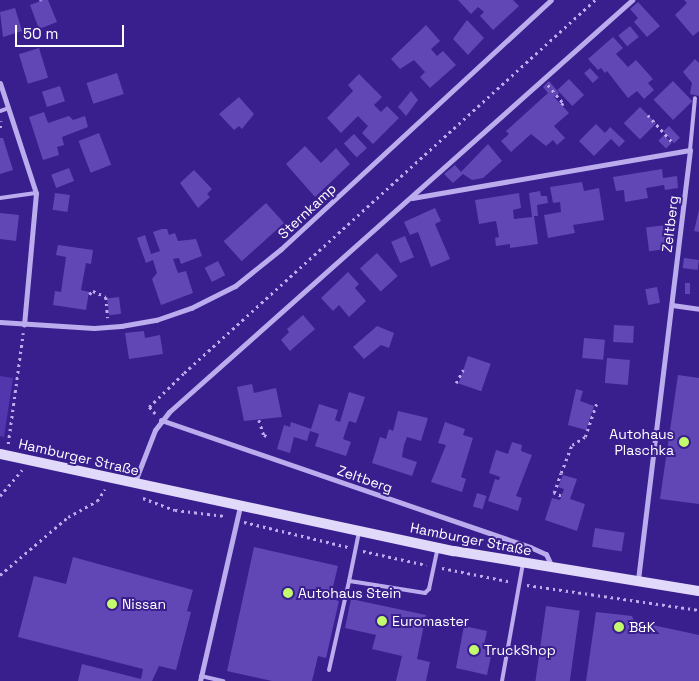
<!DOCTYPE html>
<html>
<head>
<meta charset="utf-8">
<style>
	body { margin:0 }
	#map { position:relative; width:699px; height:681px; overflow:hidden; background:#391e8e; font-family:"Space Grotesk",sans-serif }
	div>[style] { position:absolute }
	.green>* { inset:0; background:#5136ad }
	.building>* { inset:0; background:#6147b5; transform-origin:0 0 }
	.path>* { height:2.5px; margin-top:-1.25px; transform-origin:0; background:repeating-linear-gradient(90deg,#bbaced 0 2.5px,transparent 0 6.5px) }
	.service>* { height:4px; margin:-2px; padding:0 2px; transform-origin:2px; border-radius:2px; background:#bbaced }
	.minor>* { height:5px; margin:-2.5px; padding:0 2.5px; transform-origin:2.5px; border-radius:2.5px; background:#bbaced }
	.secondary>* { height:10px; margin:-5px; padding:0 5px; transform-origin:5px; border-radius:5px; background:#e1d9f9 }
	.dots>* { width:14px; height:14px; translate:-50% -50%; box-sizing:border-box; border:2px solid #391e8e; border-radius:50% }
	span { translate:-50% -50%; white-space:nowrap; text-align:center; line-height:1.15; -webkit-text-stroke:4px #391e8e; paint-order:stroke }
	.street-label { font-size:14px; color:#fff }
	.poi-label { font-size:14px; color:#fff }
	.right { translate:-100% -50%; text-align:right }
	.left { translate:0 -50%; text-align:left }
	.scale { position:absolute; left:15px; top:25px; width:109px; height:22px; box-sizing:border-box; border:2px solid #fff; border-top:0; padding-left:6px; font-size:15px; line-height:18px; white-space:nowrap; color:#fff; -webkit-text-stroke:4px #391e8e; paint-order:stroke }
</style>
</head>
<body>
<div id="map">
	<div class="green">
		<div style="clip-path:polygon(0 376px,13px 378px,4px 437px,0 436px)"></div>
	</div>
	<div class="building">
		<div style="clip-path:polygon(43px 0,48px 0,57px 22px,39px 29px,30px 5px)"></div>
		<div style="clip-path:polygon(458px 0,513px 0,519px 6px,493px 30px,480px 16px,484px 12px,478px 7px,471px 14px)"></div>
		<div style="clip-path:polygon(684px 0,699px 0,699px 31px,693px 36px,675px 15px,687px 3px)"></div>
		<div style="clip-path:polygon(638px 2px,660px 26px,647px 37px,634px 22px,638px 18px,630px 9px)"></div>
		<div style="clip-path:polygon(15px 8px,22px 31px,3px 37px,0 12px)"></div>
		<div style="clip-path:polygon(467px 20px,484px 38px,468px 55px,453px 39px)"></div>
		<div style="clip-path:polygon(426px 25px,440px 41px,431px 49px,437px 56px,443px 51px,456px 65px,430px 88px,420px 77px,425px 72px,414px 60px,400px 69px,391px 59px)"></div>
		<div style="left:630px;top:26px;width:14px;height:15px;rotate:51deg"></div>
		<div style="clip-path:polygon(613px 37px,623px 48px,616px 54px,628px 67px,636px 60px,653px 79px,648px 83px,654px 90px,644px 99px,637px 91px,628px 98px,607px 71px,605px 73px,601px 68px,598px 70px,588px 59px)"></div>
		<div style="left:39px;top:48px;width:31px;height:21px;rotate:73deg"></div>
		<div style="clip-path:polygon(695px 59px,699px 63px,699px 96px,690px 94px,692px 83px,683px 72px)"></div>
		<div style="left:590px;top:68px;width:13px;height:8px;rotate:48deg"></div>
		<div style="left:117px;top:73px;width:22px;height:32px;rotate:72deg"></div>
		<div style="clip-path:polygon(359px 74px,382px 97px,374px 105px,381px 112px,387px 106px,399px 118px,373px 144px,362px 133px,368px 126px,358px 116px,341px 133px,327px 118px,353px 91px,348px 85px)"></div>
		<div style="left:569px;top:79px;width:22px;height:16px;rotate:47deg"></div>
		<div style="clip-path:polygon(549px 81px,559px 93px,554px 97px,569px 113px,554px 126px,565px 138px,557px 145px,553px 140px,546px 146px,531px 134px,511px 152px,501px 141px,509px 134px,506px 131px,548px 93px,543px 87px)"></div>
		<div style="left:673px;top:81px;width:28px;height:27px;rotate:46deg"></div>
		<div style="left:60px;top:86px;width:16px;height:19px;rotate:72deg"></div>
		<div style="clip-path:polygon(411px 91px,418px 100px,406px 116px,398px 107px)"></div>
		<div style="clip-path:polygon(239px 97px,254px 114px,242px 129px,239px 126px,234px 130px,219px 114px)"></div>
		<div style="left:640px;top:107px;width:23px;height:23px;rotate:45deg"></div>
		<div style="clip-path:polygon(44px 112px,48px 123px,69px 116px,73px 120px,85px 116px,88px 127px,62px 137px,64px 145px,57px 147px,59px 155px,43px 160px,29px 117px)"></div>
		<div style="clip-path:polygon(596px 124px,605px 133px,610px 127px,625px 141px,619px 147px,611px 139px,594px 156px,579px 141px)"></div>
		<div style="left:669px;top:126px;width:16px;height:8px;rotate:47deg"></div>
		<div style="left:99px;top:133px;width:34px;height:22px;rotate:69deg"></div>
		<div style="left:354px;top:134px;width:19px;height:14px;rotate:47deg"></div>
		<div style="left:664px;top:135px;width:11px;height:8px;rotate:45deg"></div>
		<div style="clip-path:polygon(0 138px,3px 138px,13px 170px,0 174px)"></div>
		<div style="clip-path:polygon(488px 144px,502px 161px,483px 178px,472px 180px,463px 174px,453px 183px,444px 174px,455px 165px,461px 172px)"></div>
		<div style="clip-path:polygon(305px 146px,321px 163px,336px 148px,350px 164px,315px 197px,286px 164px)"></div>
		<div style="left:69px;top:168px;width:14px;height:19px;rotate:69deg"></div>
		<div style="clip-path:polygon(662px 169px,663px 178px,677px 176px,678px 188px,665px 190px,664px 185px,646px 188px,648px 198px,625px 202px,624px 190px,616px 191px,613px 177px)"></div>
		<div style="clip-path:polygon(194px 170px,212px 189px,207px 194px,210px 197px,198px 208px,180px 183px)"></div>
		<div style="clip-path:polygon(582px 182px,584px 191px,599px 188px,604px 220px,573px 225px,575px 233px,548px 238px,544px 215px,561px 212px,560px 202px,553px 203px,550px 187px)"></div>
		<div style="clip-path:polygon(540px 191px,541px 196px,547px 196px,548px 203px,537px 205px,538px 216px,534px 216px,538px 244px,510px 248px,510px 244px,496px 246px,495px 238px,499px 237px,496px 221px,479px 224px,475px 200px,519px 193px,521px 208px,513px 210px,514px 219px,532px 217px,529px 193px)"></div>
		<div style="left:55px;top:193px;width:15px;height:17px;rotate:8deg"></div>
		<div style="left:266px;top:203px;width:27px;height:57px;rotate:48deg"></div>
		<div style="clip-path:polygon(435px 208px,441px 221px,435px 224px,450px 259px,431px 267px,418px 232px,410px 235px,404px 222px)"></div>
		<div style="clip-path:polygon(699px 210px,699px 232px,694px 231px)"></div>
		<div style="clip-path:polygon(0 213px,19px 215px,16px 241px,0 239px)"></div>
		<div style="left:666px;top:225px;width:24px;height:20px;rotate:83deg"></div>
		<div style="clip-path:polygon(162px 229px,167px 229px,169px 235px,175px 233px,178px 241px,196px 239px,202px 256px,181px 264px,179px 258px,173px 259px,178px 273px,186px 271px,193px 293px,161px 305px,152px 279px,157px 273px,153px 260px,146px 263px,137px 238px,145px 235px,151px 254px,160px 251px,153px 232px)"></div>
		<div style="left:405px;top:236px;width:23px;height:15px;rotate:67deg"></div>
		<div style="clip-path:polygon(58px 245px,93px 250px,91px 264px,86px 263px,81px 290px,89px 292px,86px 310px,53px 305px,55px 291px,61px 292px,66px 257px,56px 255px)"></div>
		<div style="left:377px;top:253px;width:31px;height:23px;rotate:48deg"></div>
		<div style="left:684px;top:258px;width:15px;height:10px;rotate:8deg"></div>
		<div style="left:218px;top:261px;width:16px;height:15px;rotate:63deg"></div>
		<div style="clip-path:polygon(348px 272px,359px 284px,355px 288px,366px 301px,349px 317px,339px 305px,333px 311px,321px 298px)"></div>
		<div style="left:685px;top:283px;width:5px;height:11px"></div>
		<div style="left:657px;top:287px;width:16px;height:12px;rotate:79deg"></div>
		<div style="left:119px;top:297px;width:17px;height:12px;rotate:83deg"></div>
		<div style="clip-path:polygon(303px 315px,315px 329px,290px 351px,281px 340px,289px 332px,287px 329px)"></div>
		<div style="left:614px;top:325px;width:20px;height:17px;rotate:3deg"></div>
		<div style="clip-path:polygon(377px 326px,394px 333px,389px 348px,381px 345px,364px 359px,353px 347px)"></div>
		<div style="clip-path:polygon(144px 331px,145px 338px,160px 335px,163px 354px,129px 359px,125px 333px)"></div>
		<div style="left:584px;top:338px;width:21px;height:20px;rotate:5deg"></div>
		<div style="left:468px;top:356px;width:24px;height:29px;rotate:19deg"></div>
		<div style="left:607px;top:358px;width:23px;height:25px;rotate:5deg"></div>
		<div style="clip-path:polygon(678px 375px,699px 378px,699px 504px,660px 499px)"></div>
		<div style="clip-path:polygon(252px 384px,254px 393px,276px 388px,282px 417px,244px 421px,237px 387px)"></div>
		<div style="clip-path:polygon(576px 389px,583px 391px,580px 401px,594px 406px,586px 430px,568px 425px)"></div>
		<div style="clip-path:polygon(349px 392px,365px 397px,356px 423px,349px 421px,343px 439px,351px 442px,346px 456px,315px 446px,319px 434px,310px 431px,307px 441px,294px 437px,290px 453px,277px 449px,284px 425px,290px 427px,291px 422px,311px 429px,319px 404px,338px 410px,335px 420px,340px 422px)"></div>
		<div style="clip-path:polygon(398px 411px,428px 418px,421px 441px,407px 437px,404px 445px,402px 457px,417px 462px,412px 476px,372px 463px,380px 437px,386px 439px,389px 429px,393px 431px)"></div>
		<div style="clip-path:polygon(445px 422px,465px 429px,463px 435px,473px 438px,461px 477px,466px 479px,462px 492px,431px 482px,446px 445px,438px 443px)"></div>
		<div style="clip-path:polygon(512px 442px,522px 445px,521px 451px,532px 455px,516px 496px,522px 498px,518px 511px,488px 501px,495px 479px,499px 480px,500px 477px,489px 473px,496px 450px,508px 454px)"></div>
		<div style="clip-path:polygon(563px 475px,577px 479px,570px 499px,585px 504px,577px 531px,545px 520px,552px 498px,560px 500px,564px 489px,558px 487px)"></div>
		<div style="left:477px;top:493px;width:10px;height:14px;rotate:17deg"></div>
		<div style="left:595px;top:528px;width:30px;height:19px;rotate:9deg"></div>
		<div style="clip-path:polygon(254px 547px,338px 566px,330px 599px,339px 601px,326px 658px,318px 656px,312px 681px,272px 681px,227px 671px)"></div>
		<div style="clip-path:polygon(73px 557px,193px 590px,187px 611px,191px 612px,176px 670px,159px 666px,152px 681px,78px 681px,82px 664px,141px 679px,143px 669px,18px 637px,34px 576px,66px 584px)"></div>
		<div style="clip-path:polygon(351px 599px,426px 615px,417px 659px,430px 662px,426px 681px,396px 681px,402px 656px,372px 649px,376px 635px,345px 628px)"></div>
		<div style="left:546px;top:606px;width:34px;height:76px;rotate:8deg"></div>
		<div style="clip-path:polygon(596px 612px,632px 616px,634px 621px,699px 635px,699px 681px,586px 681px)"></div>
		<div style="clip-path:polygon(464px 626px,487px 631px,483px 649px,492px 651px,487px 675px,456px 668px)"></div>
	</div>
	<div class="path">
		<div style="left:41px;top:0;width:1px;rotate:90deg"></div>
		<div style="left:548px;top:85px;width:23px;rotate:50deg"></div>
		<div style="left:563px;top:103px;width:3px;rotate:108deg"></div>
		<div style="left:648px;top:115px;width:38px;rotate:48deg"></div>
		<div style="left:0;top:128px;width:7px;rotate:-82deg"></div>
		<div style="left:89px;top:294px;width:5px;rotate:-37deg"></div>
		<div style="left:93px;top:291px;width:14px;rotate:25deg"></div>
		<div style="left:106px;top:297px;width:21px;rotate:85deg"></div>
		<div style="left:456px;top:383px;width:15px;rotate:-62deg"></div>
		<div style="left:155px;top:414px;width:9px;rotate:-131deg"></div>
		<div style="left:149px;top:407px;width:49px;rotate:-44.2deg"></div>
		<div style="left:184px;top:373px;width:555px;rotate:-42.23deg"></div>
		<div style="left:259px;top:420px;width:16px;rotate:72deg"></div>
		<div style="left:264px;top:435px;width:5px;rotate:22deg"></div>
		<div style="left:8px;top:444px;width:112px;rotate:-82.3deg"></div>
		<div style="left:0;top:496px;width:34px;rotate:-50deg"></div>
		<div style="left:561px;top:496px;width:8px;rotate:-157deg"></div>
		<div style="left:554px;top:493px;width:21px;rotate:-71deg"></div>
		<div style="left:561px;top:473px;width:30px;rotate:-69deg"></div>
		<div style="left:572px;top:445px;width:15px;rotate:-32deg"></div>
		<div style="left:585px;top:437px;width:37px;rotate:-71deg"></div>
		<div style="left:143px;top:498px;width:34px;rotate:21deg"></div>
		<div style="left:175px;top:510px;width:50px;rotate:6.8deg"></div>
		<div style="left:244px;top:522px;width:107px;rotate:13.5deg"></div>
		<div style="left:363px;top:551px;width:65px;rotate:12.5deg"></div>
		<div style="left:442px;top:568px;width:71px;rotate:11.3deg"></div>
		<div style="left:0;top:575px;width:89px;rotate:-40.5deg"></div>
		<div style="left:68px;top:517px;width:33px;rotate:-29deg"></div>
		<div style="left:97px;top:501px;width:14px;rotate:-56deg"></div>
		<div style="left:527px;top:585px;width:174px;rotate:8.3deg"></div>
	</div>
	<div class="service">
		<div style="left:0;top:111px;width:9px;rotate:-18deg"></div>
		<div style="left:690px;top:150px;width:52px;rotate:-84.5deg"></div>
		<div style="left:0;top:198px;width:36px;rotate:-8deg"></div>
		<div style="left:359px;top:532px;width:50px;rotate:101.5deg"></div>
		<div style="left:349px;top:581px;width:7px;rotate:8deg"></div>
		<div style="left:356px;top:582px;width:70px;rotate:9.1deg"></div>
		<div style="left:425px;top:593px;width:6px;rotate:-45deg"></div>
		<div style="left:429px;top:589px;width:40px;rotate:-78deg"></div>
		<div style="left:329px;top:670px;width:91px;rotate:-77.3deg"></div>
		<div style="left:201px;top:676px;width:23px;rotate:13deg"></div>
		<div style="left:502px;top:681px;width:120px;rotate:-79.9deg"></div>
	</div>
	<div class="minor">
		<div style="left:0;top:83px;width:116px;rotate:71.9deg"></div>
		<div style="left:36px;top:193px;width:132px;rotate:95.2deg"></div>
		<div style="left:412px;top:198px;width:282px;rotate:-9.8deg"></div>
		<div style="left:690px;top:150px;width:434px;rotate:96.9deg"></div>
		<div style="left:672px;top:305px;width:27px;rotate:8deg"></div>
		<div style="left:0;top:322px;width:94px;rotate:3.7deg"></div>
		<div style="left:94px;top:328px;width:27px;rotate:-4deg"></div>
		<div style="left:121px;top:326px;width:36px;rotate:-10deg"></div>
		<div style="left:156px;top:320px;width:37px;rotate:-19deg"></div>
		<div style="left:191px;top:308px;width:49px;rotate:-26.6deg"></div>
		<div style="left:235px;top:286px;width:59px;rotate:-38.8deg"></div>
		<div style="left:281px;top:249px;width:367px;rotate:-42.7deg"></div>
		<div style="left:161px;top:420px;width:390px;rotate:19deg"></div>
		<div style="left:530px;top:547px;width:17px;rotate:24deg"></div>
		<div style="left:546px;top:554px;width:14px;rotate:65deg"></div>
		<div style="left:134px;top:484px;width:58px;rotate:-68.7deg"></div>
		<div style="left:155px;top:430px;width:23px;rotate:-52deg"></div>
		<div style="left:169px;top:412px;width:620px;rotate:-41.66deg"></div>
		<div style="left:200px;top:681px;width:180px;rotate:-77.1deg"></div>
	</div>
	<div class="secondary">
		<div style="left:0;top:454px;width:464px;rotate:12.1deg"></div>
		<div style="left:454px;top:551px;width:248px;rotate:9.3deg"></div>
	</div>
	<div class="dots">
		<div style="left:684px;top:442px;background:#c3fb6c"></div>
		<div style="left:288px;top:593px;background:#c3fb6c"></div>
		<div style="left:112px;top:604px;background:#c3fb6c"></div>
		<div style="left:382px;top:621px;background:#c3fb6c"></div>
		<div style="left:619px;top:627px;background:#c3fb6c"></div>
		<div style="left:474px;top:650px;background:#c3fb6c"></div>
	</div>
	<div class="street-label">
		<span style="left:307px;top:211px;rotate:-43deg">Sternkamp</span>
		<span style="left:670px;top:224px;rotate:-83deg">Zeltberg</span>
		<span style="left:79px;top:457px;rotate:13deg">Hamburger Straße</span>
		<span style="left:365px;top:479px;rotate:19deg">Zeltberg</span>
		<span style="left:471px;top:539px;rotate:11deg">Hamburger Straße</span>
	</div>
	<div class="poi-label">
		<span class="right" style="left:674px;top:442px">Autohaus<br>Plaschka</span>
		<span class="left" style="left:298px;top:593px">Autohaus Stein</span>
		<span class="left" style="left:122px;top:604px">Nissan</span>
		<span class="left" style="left:392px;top:621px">Euromaster</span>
		<span class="left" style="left:629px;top:627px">B&amp;K</span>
		<span class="left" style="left:484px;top:650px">TruckShop</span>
	</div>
	<div class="scale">50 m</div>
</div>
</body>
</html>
